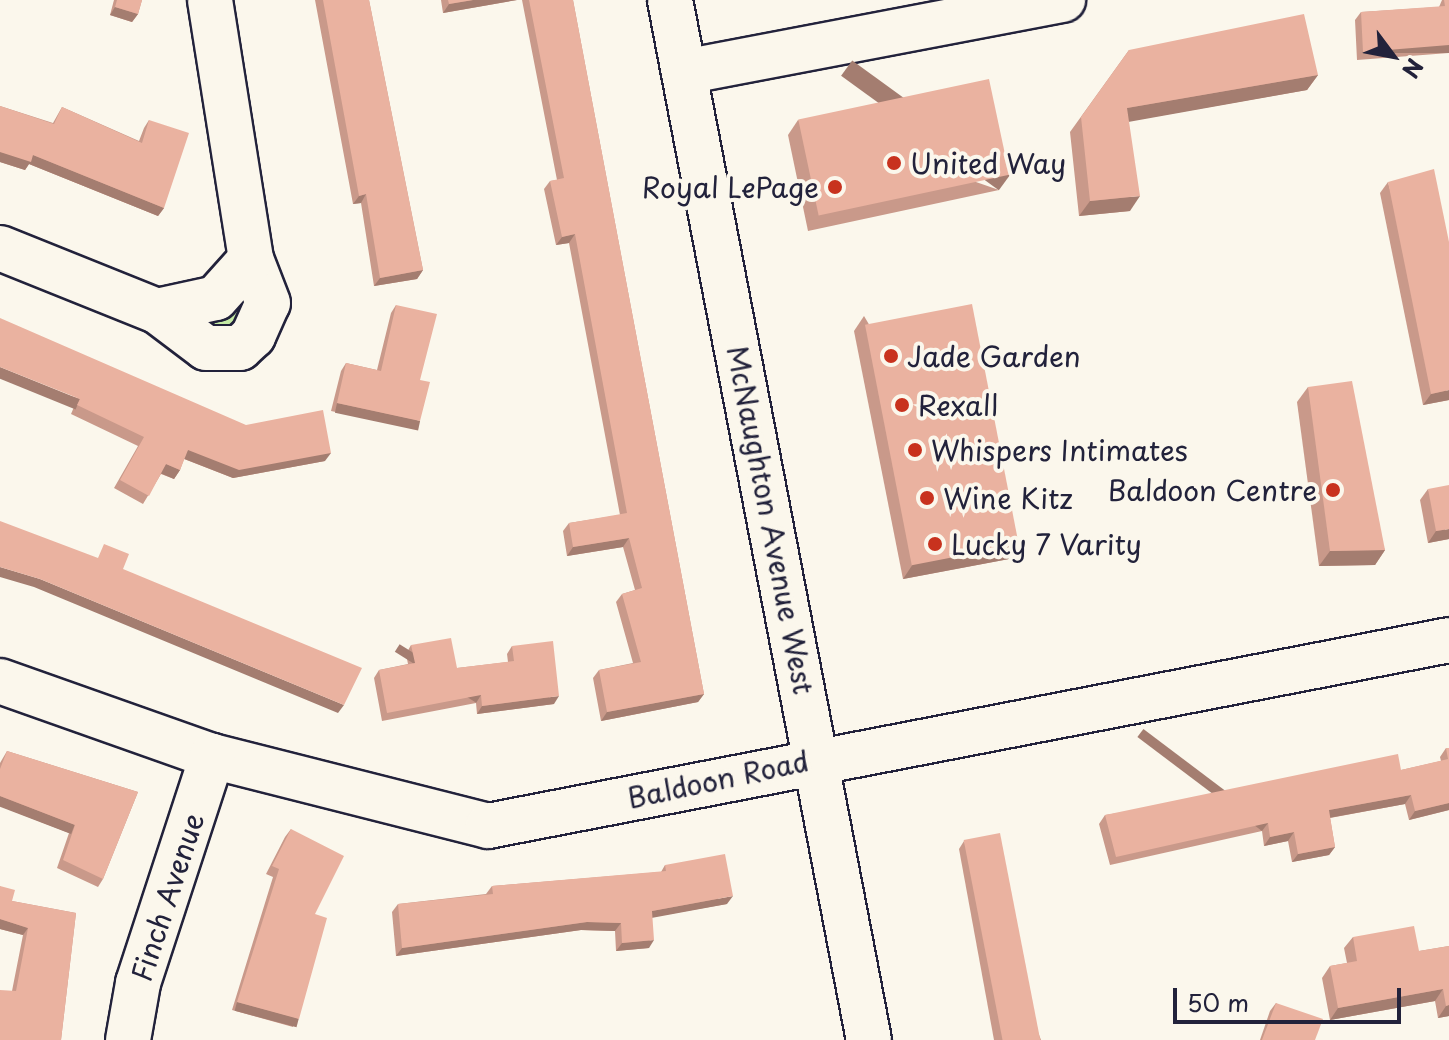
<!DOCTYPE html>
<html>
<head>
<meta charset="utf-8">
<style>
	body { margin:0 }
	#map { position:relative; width:1449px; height:1040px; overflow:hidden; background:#fbf7ec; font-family:"Playpen Sans",sans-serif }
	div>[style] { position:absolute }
	.green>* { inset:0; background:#c5eba5 }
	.roads { filter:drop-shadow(2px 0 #22223b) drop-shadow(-2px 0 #22223b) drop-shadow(0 2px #22223b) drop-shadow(0 -2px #22223b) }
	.minor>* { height:44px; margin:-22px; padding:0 22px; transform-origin:22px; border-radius:22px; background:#fbf7ec }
	.major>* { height:44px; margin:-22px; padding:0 22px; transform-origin:22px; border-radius:22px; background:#fbf7ec }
	.wall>* { inset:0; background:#c9998a }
	.shaded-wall>* { inset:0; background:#a47d70; transform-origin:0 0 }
	.building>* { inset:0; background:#eab2a0; transform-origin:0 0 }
	.dots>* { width:22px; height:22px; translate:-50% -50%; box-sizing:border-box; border:4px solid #fbf7ec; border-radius:50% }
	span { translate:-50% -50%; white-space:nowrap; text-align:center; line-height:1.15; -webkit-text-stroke:8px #fbf7ec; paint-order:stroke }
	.poi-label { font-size:28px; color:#22223b }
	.left { translate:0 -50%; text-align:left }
	.right { translate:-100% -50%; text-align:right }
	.street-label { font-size:28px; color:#22223b }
	.north { position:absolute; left:1353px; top:16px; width:80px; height:80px; -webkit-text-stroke:6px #fbf7ec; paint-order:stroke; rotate:122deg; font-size:22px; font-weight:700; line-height:32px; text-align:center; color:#22223b }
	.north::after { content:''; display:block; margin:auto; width:28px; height:36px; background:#22223b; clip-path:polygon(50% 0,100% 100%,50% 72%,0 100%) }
	.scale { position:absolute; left:1173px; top:988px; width:228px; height:36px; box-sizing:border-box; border:4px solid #22223b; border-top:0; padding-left:10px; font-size:24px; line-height:28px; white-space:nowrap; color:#22223b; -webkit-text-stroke:6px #fbf7ec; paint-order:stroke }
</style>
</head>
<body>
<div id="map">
	<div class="green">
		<div style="clip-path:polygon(242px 298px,246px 319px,222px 333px,209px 323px)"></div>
	</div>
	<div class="roads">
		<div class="minor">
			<div style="left:684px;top:72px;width:386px;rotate:-10.8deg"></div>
			<div style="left:0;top:248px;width:169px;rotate:21.9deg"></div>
			<div style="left:157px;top:311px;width:61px;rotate:37.1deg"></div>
			<div style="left:206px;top:348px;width:34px"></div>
			<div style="left:240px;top:348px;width:18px;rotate:-43deg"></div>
			<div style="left:253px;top:336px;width:36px;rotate:-66deg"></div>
			<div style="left:268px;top:303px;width:47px;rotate:-111.1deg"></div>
			<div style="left:251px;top:259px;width:262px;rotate:-99deg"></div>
			<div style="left:157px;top:311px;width:60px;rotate:-12.4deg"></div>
			<div style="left:216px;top:298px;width:52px;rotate:-48.1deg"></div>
			<div style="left:0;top:681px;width:225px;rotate:19.5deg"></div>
			<div style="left:212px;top:756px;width:285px;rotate:14.2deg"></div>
			<div style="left:488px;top:826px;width:979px;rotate:-10.95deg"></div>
			<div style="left:128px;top:1040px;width:58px;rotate:-80deg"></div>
			<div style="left:138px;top:983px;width:239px;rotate:-71.9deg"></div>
		</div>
		<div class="major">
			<div style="left:670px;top:0;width:1059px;rotate:79.17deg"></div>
		</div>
	</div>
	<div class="wall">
		<div style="clip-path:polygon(114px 0,142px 0,138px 14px,132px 22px,110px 15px)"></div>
		<div style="clip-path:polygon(315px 0,369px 0,423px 270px,417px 279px,374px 286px,361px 203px,353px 204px)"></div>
		<div style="clip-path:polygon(441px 0,517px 0,443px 13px)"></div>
		<div style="clip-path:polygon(522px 0,573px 0,704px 694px,698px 702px,601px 721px,593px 678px,599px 670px,633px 663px,616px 602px,622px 594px,635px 590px,623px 547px,567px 556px,563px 531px,569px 523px,620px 515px,569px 243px,556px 245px,544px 189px,550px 181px,557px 180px)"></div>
		<div style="clip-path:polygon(1442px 0,1449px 0,1449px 53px,1357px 60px,1355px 20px,1361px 12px,1439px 7px)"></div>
		<div style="clip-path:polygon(1129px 50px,1318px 75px,1307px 90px,1129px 121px,1130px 211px,1079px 216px,1070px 132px)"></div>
		<div style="clip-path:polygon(0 106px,53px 123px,62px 107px,139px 141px,144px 128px,149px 120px,164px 208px,158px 216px,29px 164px,25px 170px,0 162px)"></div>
		<div style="clip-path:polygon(798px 120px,999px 190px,808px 231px,788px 135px)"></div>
		<div style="clip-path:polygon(1388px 182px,1449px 400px,1423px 405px,1380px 193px)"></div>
		<div style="clip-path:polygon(396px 305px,420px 380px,415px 429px,331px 411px,341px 371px,346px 363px,377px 370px,391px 313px)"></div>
		<div style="clip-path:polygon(864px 316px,1009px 559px,903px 579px,854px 331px)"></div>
		<div style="clip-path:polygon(0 378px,325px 461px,233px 478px,184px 459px,180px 470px,174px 479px,161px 474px,143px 504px,114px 488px,138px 446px,71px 414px,74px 407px)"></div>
		<div style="clip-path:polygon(1308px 387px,1385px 550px,1375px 565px,1319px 566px,1297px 402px)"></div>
		<div style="clip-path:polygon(1428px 489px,1449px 539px,1428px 543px,1420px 500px)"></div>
		<div style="clip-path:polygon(411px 645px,457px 668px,508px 662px,507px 654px,512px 646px,554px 704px,477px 714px,476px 703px,382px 721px,374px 678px,379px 670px,408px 664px,406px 654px)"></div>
		<div style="clip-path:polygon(1446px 748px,1449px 748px,1449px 810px,1409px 820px,1405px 804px,1330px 818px,1335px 847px,1329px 855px,1292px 862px,1288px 841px,1264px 846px,1262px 831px,1110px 865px,1099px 824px,1105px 815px,1401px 770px,1441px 761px,1440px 757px)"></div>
		<div style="clip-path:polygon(7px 751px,138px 792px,103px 879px,98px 887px,57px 868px,69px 833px,0 806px,0 763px)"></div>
		<div style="clip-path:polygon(291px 829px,315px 914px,293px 1027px,232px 1010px,273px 877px,266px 874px,285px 837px)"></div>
		<div style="clip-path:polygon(964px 841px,1041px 1040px,994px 1040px,959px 849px)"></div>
		<div style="clip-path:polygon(665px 865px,727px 904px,652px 917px,649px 948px,616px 951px,615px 931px,581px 930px,396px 956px,392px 912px,398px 904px,486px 894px,492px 886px,661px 872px)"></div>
		<div style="clip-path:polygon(0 886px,12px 901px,76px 913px,61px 1040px,12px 991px,23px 935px,0 929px)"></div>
		<div style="clip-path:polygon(1353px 937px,1419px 951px,1449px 946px,1449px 1016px,1438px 1018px,1435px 1001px,1330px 1020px,1322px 978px,1330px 966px,1347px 963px,1344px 948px)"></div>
		<div style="clip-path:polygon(1276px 1003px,1315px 1040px,1260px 1040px,1270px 1011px)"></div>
	</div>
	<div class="shaded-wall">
		<div style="clip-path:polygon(473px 0,517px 0,443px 13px,449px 4px)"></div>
		<div style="clip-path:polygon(115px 7px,138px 14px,132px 22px,110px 15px)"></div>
		<div style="left:1449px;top:45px;width:8px;height:86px;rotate:90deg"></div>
		<div style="clip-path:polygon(1318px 75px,1307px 90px,1117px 124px,1127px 108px)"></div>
		<div style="clip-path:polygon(0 152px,33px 155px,164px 208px,158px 216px,29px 164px,25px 170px,0 162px)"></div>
		<div style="left:1010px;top:175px;width:19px;height:195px;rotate:126deg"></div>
		<div style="clip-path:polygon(366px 194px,361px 203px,353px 204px,359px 196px)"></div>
		<div style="clip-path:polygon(1140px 196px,1130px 211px,1079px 216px,1090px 201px)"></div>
		<div style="clip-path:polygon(575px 234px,569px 243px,556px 245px,562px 237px)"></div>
		<div style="clip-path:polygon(423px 270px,417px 279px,374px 286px,380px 278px)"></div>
		<div style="left:0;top:367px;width:86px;height:11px;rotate:22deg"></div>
		<div style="clip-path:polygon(1449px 390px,1449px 400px,1423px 405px,1431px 394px)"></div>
		<div style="left:337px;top:403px;width:85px;height:10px;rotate:12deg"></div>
		<div style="clip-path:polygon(188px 450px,331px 453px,325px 461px,233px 478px,182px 458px)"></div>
		<div style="clip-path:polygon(166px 464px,180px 470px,174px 479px,160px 473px)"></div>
		<div style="clip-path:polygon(1449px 529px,1449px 539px,1428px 543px,1436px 531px)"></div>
		<div style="clip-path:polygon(629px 538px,623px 547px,567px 556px,573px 547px)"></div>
		<div style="clip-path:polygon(1019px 544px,1009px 559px,903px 579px,913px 564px)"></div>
		<div style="clip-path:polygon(1385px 550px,1375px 565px,1319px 566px,1330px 551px)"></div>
		<div style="clip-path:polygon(0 567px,40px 579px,344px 705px,338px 713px,34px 587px,0 577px)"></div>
		<div style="clip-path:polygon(704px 694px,698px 702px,601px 721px,607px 712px)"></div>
		<div style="left:481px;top:695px;width:9px;height:96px;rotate:122deg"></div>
		<div style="clip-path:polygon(559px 696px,554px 704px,477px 714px,482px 706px)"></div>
		<div style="clip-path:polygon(1411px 795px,1405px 804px,1323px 819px,1329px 810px)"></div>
		<div style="left:0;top:796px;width:80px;height:10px;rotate:21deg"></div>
		<div style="clip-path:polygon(1449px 803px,1449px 810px,1409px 820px,1415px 811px)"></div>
		<div style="left:1268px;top:823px;width:10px;height:156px;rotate:127deg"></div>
		<div style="clip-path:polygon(1294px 832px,1288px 841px,1264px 846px,1270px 837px)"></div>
		<div style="clip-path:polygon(1335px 847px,1329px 855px,1292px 862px,1298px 854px)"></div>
		<div style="clip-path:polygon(733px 896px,727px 904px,646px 919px,652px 911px)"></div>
		<div style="clip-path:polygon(0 919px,28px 928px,23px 935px,0 929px)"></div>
		<div style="clip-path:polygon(587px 922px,621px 923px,615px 931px,581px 930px,396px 956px,402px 948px)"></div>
		<div style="clip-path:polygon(654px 940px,649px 948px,616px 951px,622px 943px)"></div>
		<div style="clip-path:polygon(1443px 989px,1435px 1001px,1330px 1020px,1338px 1008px)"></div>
		<div style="left:237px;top:1002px;width:64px;height:9px;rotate:15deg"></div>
		<div style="clip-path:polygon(1449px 1005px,1449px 1016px,1438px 1018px,1446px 1006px)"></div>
	</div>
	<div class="building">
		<div style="clip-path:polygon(117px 0,142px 0,138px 14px,115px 7px)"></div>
		<div style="clip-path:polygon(323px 0,369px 0,423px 270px,380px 278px,366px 194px,359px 196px)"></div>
		<div style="clip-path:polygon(448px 0,473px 0,449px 4px)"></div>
		<div style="clip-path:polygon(529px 0,573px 0,704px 694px,607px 712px,599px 670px,641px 662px,622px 594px,642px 588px,629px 538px,573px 547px,569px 523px,627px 513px,575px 234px,562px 237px,550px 181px,564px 178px)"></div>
		<div style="clip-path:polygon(1444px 0,1449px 0,1449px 45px,1363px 52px,1361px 12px,1445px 6px)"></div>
		<div style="clip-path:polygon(1304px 14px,1318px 75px,1127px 108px,1140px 196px,1090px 201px,1081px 117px,1129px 50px)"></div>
		<div style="left:989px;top:79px;width:98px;height:195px;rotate:78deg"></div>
		<div style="clip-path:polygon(0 106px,54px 124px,62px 107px,142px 143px,149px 120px,189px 133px,164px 208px,33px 155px,31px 162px,0 152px)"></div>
		<div style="clip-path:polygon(1434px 169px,1449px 242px,1449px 390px,1431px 394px,1388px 182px)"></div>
		<div style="left:972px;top:304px;width:245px;height:109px;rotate:79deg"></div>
		<div style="clip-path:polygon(396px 305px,437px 314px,420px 380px,430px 382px,420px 421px,337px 403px,346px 363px,381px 371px)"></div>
		<div style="clip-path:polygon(0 318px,246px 425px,323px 410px,331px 453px,239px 470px,188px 450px,180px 470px,166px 464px,149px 496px,120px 480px,144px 437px,77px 405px,80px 399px,0 367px)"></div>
		<div style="clip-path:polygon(1352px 381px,1385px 550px,1330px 551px,1308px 387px)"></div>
		<div style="clip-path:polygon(1449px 485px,1449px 529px,1436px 531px,1428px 489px)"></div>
		<div style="clip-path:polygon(0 521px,98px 558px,104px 544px,129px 554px,123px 569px,362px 668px,344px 705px,40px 579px,0 567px)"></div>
		<div style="clip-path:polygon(451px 638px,457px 668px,514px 661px,512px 646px,553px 641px,559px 696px,482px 706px,481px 695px,387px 713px,379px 670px,415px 663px,411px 645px)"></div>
		<div style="clip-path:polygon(1446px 748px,1449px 748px,1449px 803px,1415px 811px,1411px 795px,1329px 810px,1335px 847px,1298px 854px,1294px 832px,1270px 837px,1268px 823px,1116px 857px,1105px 815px,1398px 754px,1401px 770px,1448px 759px)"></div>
		<div style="clip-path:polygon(7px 751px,138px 792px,103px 879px,63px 860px,75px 825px,0 796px,0 769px)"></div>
		<div style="clip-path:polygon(291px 829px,344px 856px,315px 914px,327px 918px,299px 1019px,237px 1002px,279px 869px,272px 866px)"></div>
		<div style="left:1000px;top:833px;width:211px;height:37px;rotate:79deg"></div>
		<div style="clip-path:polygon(725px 854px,733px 896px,652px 911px,654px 940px,622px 943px,621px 923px,587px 922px,402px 948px,398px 904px,493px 894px,492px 886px,666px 871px,665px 865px)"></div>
		<div style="clip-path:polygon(0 886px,15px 890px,12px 901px,76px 913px,61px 1040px,0 1040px,0 990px,16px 991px,28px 928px,0 919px)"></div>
		<div style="clip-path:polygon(1414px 926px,1419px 951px,1449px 946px,1449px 1005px,1446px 1006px,1443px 989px,1338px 1008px,1330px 966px,1357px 961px,1353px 937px)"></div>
		<div style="clip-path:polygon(1276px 1003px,1323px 1019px,1315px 1040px,1262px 1040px)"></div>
	</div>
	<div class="dots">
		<div style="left:894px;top:163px;background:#c8321e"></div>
		<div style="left:835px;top:187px;background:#c8321e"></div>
		<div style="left:891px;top:356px;background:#c8321e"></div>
		<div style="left:902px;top:405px;background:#c8321e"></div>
		<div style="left:915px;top:450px;background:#c8321e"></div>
		<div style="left:1333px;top:490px;background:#c8321e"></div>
		<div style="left:927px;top:498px;background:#c8321e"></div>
		<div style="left:935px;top:544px;background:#c8321e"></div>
	</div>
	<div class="poi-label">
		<span class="left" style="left:910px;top:163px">United Way</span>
		<span class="right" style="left:819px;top:187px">Royal LePage</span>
		<span class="left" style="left:907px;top:356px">Jade Garden</span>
		<span class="left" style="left:918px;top:405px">Rexall</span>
		<span class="left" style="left:931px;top:450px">Whispers Intimates</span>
		<span class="right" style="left:1317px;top:490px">Baldoon Centre</span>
		<span class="left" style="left:943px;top:498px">Wine Kitz</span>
		<span class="left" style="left:951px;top:544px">Lucky 7 Varity</span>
	</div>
	<div class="street-label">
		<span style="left:771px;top:520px;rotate:79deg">McNaughton Avenue West</span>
		<span style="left:718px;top:779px;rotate:-12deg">Baldoon Road</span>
		<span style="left:167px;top:897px;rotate:-72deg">Finch Avenue</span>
	</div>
	<div class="north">N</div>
	<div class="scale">50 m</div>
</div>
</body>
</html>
